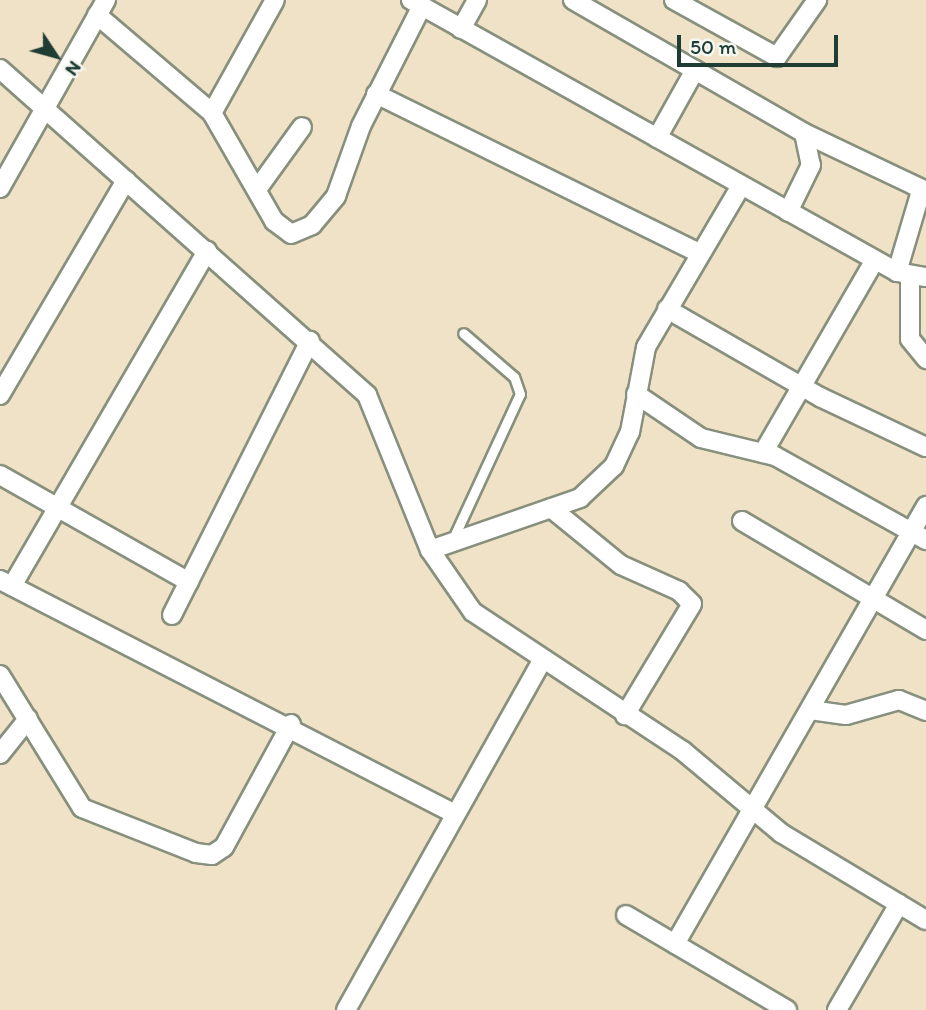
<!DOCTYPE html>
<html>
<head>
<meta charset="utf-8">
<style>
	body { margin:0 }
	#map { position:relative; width:926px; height:1010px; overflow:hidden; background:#efe2c6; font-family:Itim,sans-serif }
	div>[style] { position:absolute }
	.roads { filter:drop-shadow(2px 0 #87907d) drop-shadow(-2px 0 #87907d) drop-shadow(0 2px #87907d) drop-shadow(0 -2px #87907d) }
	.service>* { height:9px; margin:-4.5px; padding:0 4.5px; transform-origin:4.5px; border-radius:4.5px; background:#fff }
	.minor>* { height:18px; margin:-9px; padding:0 9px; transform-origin:9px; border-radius:9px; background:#fff }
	span { translate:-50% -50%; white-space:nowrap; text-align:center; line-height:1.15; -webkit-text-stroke:6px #f6f6f2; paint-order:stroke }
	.north { position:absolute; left:21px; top:21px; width:70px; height:70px; -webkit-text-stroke:5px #f6f6f2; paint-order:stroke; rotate:126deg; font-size:19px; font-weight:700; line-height:28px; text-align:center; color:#1f3d34 }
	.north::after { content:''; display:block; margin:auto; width:24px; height:32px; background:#1f3d34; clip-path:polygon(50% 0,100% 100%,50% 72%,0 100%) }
	.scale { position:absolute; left:677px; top:35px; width:161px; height:32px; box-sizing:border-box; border:4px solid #1f3d34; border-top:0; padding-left:9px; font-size:21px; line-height:24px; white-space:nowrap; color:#1f3d34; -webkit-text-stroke:5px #f6f6f2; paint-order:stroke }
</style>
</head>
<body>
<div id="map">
	<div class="roads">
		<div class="service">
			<div style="left:451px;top:543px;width:164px;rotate:-65.2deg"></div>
			<div style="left:520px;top:394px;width:18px;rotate:-109deg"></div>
			<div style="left:514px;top:377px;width:67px;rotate:-139.2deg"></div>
		</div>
		<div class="minor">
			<div style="left:411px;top:0;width:557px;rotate:29.23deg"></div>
			<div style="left:897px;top:272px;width:29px;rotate:10deg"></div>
			<div style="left:573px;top:0;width:267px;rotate:29.9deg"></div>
			<div style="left:804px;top:133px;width:33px;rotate:78deg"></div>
			<div style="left:811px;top:165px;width:52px;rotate:116.1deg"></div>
			<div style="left:674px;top:0;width:118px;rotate:29deg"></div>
			<div style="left:777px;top:57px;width:70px;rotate:-54.9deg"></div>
			<div style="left:97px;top:15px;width:151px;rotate:40.4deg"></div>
			<div style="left:212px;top:113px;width:125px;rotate:60.1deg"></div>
			<div style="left:274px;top:221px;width:21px;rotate:37deg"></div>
			<div style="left:291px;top:234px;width:23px;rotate:-23deg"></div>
			<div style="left:312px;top:225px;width:38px;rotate:-50deg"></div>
			<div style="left:336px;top:196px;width:74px;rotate:-70.3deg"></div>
			<div style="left:361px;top:126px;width:135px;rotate:-63.1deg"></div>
			<div style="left:461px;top:29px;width:33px;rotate:-61deg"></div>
			<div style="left:0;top:69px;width:491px;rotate:41.6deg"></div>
			<div style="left:367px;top:395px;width:167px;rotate:67.9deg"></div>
			<div style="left:430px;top:550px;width:75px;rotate:55.3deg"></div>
			<div style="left:473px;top:612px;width:252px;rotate:33.5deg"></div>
			<div style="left:683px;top:751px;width:128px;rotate:39.9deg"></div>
			<div style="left:781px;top:833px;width:169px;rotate:31deg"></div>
			<div style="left:376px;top:94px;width:358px;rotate:26.2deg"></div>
			<div style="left:212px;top:113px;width:129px;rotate:-60.9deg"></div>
			<div style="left:804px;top:133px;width:135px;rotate:25.4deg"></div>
			<div style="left:657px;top:138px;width:78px;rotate:-60.8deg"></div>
			<div style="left:0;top:188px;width:216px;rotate:-60.6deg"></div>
			<div style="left:258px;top:188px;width:75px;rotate:-54.2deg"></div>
			<div style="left:897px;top:272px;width:84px;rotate:-73.5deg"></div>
			<div style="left:910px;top:276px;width:63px;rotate:90deg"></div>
			<div style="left:910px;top:339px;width:26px;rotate:51deg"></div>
			<div style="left:667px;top:309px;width:177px;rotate:29.9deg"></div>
			<div style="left:820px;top:397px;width:117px;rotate:25.3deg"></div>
			<div style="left:636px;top:394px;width:78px;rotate:34.1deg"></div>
			<div style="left:701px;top:438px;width:76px;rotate:13.7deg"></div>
			<div style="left:775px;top:456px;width:173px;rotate:29.1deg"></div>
			<div style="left:0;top:395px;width:249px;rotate:-59.6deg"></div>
			<div style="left:763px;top:453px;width:223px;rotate:-59.9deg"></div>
			<div style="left:0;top:475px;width:217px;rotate:29.5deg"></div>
			<div style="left:551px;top:508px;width:90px;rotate:39.2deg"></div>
			<div style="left:621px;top:565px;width:64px;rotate:24.1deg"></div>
			<div style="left:679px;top:591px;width:18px;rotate:45deg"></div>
			<div style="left:692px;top:604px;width:130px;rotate:121.1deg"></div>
			<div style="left:742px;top:521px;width:214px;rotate:30.6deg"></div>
			<div style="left:430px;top:550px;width:159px;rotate:-19.1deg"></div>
			<div style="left:580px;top:498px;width:47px;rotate:-43.3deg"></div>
			<div style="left:614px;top:466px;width:38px;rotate:-65deg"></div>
			<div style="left:630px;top:432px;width:86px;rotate:-79.3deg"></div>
			<div style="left:646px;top:347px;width:187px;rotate:-59.5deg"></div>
			<div style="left:0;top:580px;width:509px;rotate:27.22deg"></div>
			<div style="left:12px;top:586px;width:388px;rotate:-59.8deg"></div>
			<div style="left:172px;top:615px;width:307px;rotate:-63.3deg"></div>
			<div style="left:0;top:675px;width:156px;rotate:58.3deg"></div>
			<div style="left:82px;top:808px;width:123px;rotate:21.5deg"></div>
			<div style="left:196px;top:853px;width:16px;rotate:7deg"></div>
			<div style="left:212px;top:855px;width:14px;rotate:-34deg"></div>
			<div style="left:224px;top:847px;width:140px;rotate:-61.4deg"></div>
			<div style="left:810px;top:710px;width:36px;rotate:8deg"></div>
			<div style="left:846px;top:715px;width:55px;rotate:-15.8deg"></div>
			<div style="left:899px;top:700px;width:29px;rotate:22deg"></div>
			<div style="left:0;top:754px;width:45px;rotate:-51.3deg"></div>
			<div style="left:626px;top:915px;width:187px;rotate:30.5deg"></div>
			<div style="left:675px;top:944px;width:505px;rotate:-60.18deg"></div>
			<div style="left:346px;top:1010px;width:398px;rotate:-60.7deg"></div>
			<div style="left:837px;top:1010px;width:123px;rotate:-59.7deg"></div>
		</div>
	</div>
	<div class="north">N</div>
	<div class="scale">50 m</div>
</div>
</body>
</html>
